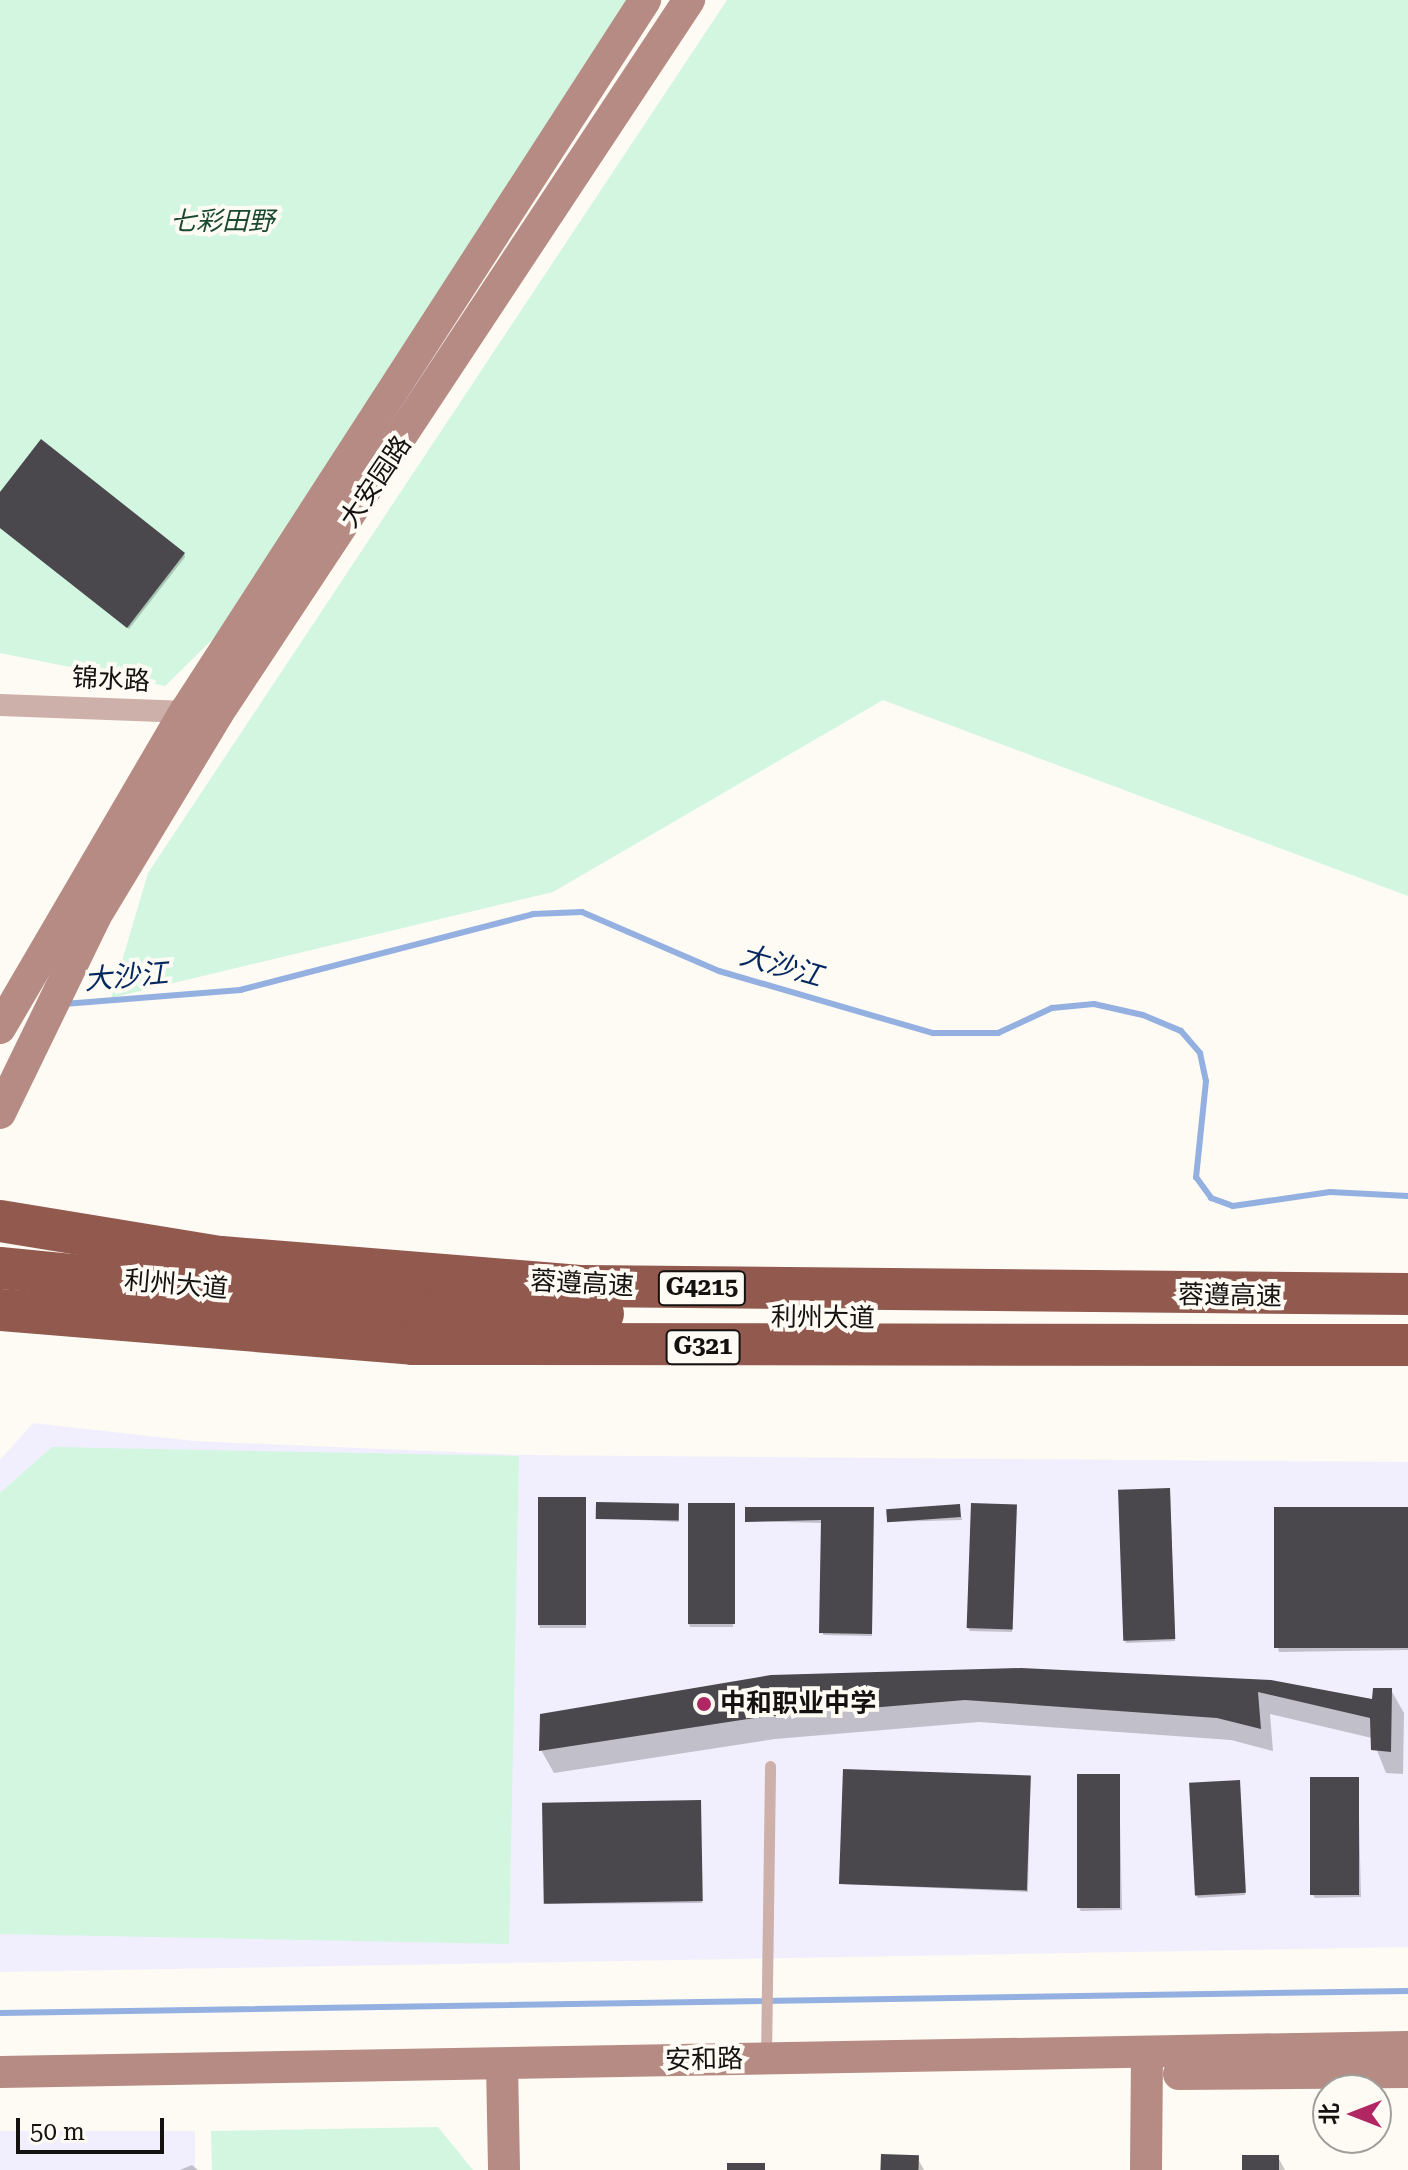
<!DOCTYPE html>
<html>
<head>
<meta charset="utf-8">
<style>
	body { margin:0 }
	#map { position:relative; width:1408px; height:2170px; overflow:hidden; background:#fefbf4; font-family:"Roboto Serif","Noto Sans SC",serif }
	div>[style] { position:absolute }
	.education>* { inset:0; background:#f1effd; transform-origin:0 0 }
	.green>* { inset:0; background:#d2f6e0 }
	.shadow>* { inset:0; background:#0003 }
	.stream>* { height:6px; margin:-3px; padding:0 3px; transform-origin:3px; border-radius:3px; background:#93b0e1 }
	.building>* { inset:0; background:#4a474d; transform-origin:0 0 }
	.lane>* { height:11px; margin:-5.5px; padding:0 5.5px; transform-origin:5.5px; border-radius:5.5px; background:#cdb0aa }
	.street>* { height:22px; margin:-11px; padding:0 11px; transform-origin:11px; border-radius:11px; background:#cdb0aa }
	.secondary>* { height:32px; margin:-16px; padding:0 16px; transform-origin:16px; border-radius:16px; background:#b58b83 }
	.highway>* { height:42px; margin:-21px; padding:0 21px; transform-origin:21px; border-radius:21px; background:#92594f }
	.dots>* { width:22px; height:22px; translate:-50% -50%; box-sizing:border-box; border:4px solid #fefbf4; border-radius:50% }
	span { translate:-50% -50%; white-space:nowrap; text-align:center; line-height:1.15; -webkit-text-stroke:8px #fefbf4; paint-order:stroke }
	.shield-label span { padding:2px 6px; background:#fefbf4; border:2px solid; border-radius:6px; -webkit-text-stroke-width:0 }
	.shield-label { font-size:24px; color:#131210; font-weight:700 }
	.park-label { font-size:26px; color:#1a4831; font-style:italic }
	.street-label { font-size:26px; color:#131210 }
	.poi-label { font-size:26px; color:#131210; font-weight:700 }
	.left { translate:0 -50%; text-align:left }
	.water-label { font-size:28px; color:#05275f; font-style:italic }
	.north { position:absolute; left:1312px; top:2074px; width:80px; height:80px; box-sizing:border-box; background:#fefbf4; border:2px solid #a09e99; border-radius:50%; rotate:270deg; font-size:22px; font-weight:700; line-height:32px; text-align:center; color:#131210 }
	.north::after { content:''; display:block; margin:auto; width:28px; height:36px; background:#b12764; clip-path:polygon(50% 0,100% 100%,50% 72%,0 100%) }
	.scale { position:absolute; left:16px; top:2118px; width:148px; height:36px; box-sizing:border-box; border:4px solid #131210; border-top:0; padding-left:10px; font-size:24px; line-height:28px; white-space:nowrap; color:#131210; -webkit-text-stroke:6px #fefbf4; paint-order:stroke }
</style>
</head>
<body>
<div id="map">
	<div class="education">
		<div style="clip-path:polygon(33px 1423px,194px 1441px,522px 1455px,1408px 1462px,1408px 1947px,0 1972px,0 1460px)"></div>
		<div style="left:195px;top:2131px;width:39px;height:195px;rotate:90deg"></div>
	</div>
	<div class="green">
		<div style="clip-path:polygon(0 0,632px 0,215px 637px,165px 686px,0 653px)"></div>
		<div style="clip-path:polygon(727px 0,1408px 0,1408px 896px,883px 700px,553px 892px,111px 998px,148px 873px)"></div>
		<div style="clip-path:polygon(52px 1447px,519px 1456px,509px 1944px,0 1934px,0 1493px)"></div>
		<div style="clip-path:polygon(438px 2127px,473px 2170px,212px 2170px,211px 2131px)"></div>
	</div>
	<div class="shadow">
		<div style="clip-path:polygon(0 495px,184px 554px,185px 557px,129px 629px,0 528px)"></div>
		<div style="clip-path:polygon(1170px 1493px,1175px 1641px,1126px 1643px,1125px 1640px)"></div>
		<div style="clip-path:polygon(585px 1499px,586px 1628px,540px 1628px,539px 1625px)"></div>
		<div style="clip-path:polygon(677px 1505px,679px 1522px,598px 1518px)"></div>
		<div style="clip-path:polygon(733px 1505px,733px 1627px,690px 1627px,689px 1624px)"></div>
		<div style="clip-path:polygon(959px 1506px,962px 1520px,888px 1522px)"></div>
		<div style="clip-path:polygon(1015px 1507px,1012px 1632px,970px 1631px,968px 1628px)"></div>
		<div style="clip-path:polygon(873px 1509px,872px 1636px,823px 1635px,823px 1523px,747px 1521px)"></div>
		<div style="clip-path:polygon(1408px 1509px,1408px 1650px,1279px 1652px,1278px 1649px)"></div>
		<div style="clip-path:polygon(1021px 1670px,1374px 1702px,1391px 1690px,1404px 1713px,1403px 1774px,1386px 1773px,1372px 1738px,1270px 1714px,1273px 1751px,1231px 1740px,979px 1722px,775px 1739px,554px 1773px,541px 1750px)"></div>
		<div style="clip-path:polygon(1030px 1776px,1028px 1892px,842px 1884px)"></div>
		<div style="clip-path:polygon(1119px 1776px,1122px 1910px,1081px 1911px,1079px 1908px)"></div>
		<div style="clip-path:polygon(1358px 1779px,1361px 1897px,1315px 1898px,1313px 1895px)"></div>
		<div style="clip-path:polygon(1239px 1783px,1245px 1895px,1198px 1898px,1196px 1895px)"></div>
		<div style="clip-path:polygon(700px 1802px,702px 1903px,546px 1904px,544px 1901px)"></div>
		<div style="clip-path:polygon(917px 2157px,924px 2170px,885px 2170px)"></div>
		<div style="clip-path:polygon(1278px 2157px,1285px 2170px,1244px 2170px)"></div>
		<div style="clip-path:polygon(192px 2165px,198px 2170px,180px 2170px)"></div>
	</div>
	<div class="stream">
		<div style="left:64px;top:1004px;width:177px;rotate:-4.5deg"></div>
		<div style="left:240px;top:990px;width:303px;rotate:-14.5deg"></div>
		<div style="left:533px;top:914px;width:49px;rotate:-2.3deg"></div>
		<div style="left:582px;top:912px;width:149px;rotate:23.3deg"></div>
		<div style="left:719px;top:971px;width:223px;rotate:16.2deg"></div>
		<div style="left:933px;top:1033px;width:65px"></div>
		<div style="left:998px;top:1033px;width:60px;rotate:-24.8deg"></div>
		<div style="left:1052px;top:1008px;width:42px;rotate:-5.4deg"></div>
		<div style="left:1094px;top:1004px;width:50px;rotate:12.7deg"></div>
		<div style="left:1143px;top:1015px;width:41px;rotate:22.8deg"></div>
		<div style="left:1181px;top:1031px;width:29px;rotate:49deg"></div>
		<div style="left:1200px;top:1053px;width:29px;rotate:78deg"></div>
		<div style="left:1206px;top:1081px;width:97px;rotate:95.9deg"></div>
		<div style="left:1196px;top:1177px;width:26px;rotate:54deg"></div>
		<div style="left:1211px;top:1198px;width:23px;rotate:20deg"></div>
		<div style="left:1233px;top:1206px;width:98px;rotate:-8.2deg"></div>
		<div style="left:1330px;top:1192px;width:78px;rotate:2.9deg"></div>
		<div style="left:0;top:2013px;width:1408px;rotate:-0.9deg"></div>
	</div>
	<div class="building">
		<div style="clip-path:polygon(41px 439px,185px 553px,127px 628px,0 528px,0 492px)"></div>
		<div style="left:1170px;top:1488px;width:151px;height:52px;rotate:88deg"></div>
		<div style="left:538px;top:1497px;width:48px;height:128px"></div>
		<div style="left:596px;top:1502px;width:83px;height:17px;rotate:1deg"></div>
		<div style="left:688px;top:1503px;width:47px;height:121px"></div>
		<div style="left:971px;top:1503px;width:46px;height:125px;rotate:2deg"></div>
		<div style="left:960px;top:1504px;width:13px;height:74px;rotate:86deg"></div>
		<div style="clip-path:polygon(745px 1507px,874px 1507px,872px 1634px,819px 1633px,821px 1520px,745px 1522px)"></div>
		<div style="left:1408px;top:1507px;width:141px;height:134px;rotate:90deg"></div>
		<div style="clip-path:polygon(1021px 1668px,1271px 1680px,1372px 1699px,1373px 1688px,1392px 1688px,1391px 1752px,1371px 1750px,1370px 1718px,1258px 1692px,1261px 1729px,1217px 1718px,965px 1700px,761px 1717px,539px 1751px,540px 1714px,771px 1675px)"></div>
		<div style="left:843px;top:1769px;width:188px;height:115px;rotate:2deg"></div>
		<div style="left:1120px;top:1774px;width:134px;height:43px;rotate:90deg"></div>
		<div style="left:1310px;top:1777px;width:49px;height:118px"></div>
		<div style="left:1240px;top:1780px;width:113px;height:51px;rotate:87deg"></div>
		<div style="left:701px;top:1800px;width:101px;height:159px;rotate:89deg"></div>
		<div style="left:881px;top:2154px;width:38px;height:16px;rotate:2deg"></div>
		<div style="left:1242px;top:2155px;width:37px;height:15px"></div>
		<div style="left:727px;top:2163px;width:38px;height:7px"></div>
	</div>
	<div class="lane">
		<div style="left:766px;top:2057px;width:291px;rotate:-89.2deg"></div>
	</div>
	<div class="street">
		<div style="left:0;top:705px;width:195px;rotate:2.1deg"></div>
	</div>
	<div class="secondary">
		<div style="left:0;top:1028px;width:366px;rotate:-59.7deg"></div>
		<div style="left:185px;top:712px;width:848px;rotate:-57.13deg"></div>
		<div style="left:0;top:1113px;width:218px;rotate:-64.1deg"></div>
		<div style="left:95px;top:917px;width:238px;rotate:-58.9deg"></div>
		<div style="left:218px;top:713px;width:855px;rotate:-56.55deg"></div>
		<div style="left:502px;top:2064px;width:106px;rotate:88.9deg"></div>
		<div style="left:0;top:2072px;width:1408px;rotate:-1.02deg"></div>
		<div style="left:1179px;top:2074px;width:229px;rotate:-0.5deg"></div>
		<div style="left:1146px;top:2170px;width:117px;rotate:-89.5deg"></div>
	</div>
	<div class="highway">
		<div style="left:0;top:1221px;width:224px;rotate:9.3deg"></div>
		<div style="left:221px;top:1257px;width:363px;rotate:4.6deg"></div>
		<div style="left:583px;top:1286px;width:825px;rotate:0.56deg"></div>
		<div style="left:0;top:1268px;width:437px;rotate:5.6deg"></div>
		<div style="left:435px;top:1311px;width:168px;rotate:1deg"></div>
		<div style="left:0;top:1310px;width:414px;rotate:4.7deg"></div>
		<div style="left:413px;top:1344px;width:995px;rotate:0.06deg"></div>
	</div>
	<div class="dots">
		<div style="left:704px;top:1704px;background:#b12764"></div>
	</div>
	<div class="shield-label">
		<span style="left:702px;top:1288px">G4215</span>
		<span style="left:703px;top:1347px">G321</span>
	</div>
	<div class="park-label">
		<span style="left:222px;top:222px">七彩田野</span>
	</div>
	<div class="street-label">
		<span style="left:376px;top:482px;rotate:-56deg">大安园路</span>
		<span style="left:111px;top:680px;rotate:3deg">锦水路</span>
		<span style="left:582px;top:1284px;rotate:3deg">蓉遵高速</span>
		<span style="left:176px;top:1285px;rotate:5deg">利州大道</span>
		<span style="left:1230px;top:1296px;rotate:1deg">蓉遵高速</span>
		<span style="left:823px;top:1318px;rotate:1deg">利州大道</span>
		<span style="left:704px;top:2060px;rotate:-1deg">安和路</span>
	</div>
	<div class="poi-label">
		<span class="left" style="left:720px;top:1704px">中和职业中学</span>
	</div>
	<div class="water-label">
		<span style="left:781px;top:966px;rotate:16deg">大沙江</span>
		<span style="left:126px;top:977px;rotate:-5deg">大沙江</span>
	</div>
	<div class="north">北</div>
	<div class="scale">50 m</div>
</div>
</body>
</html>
